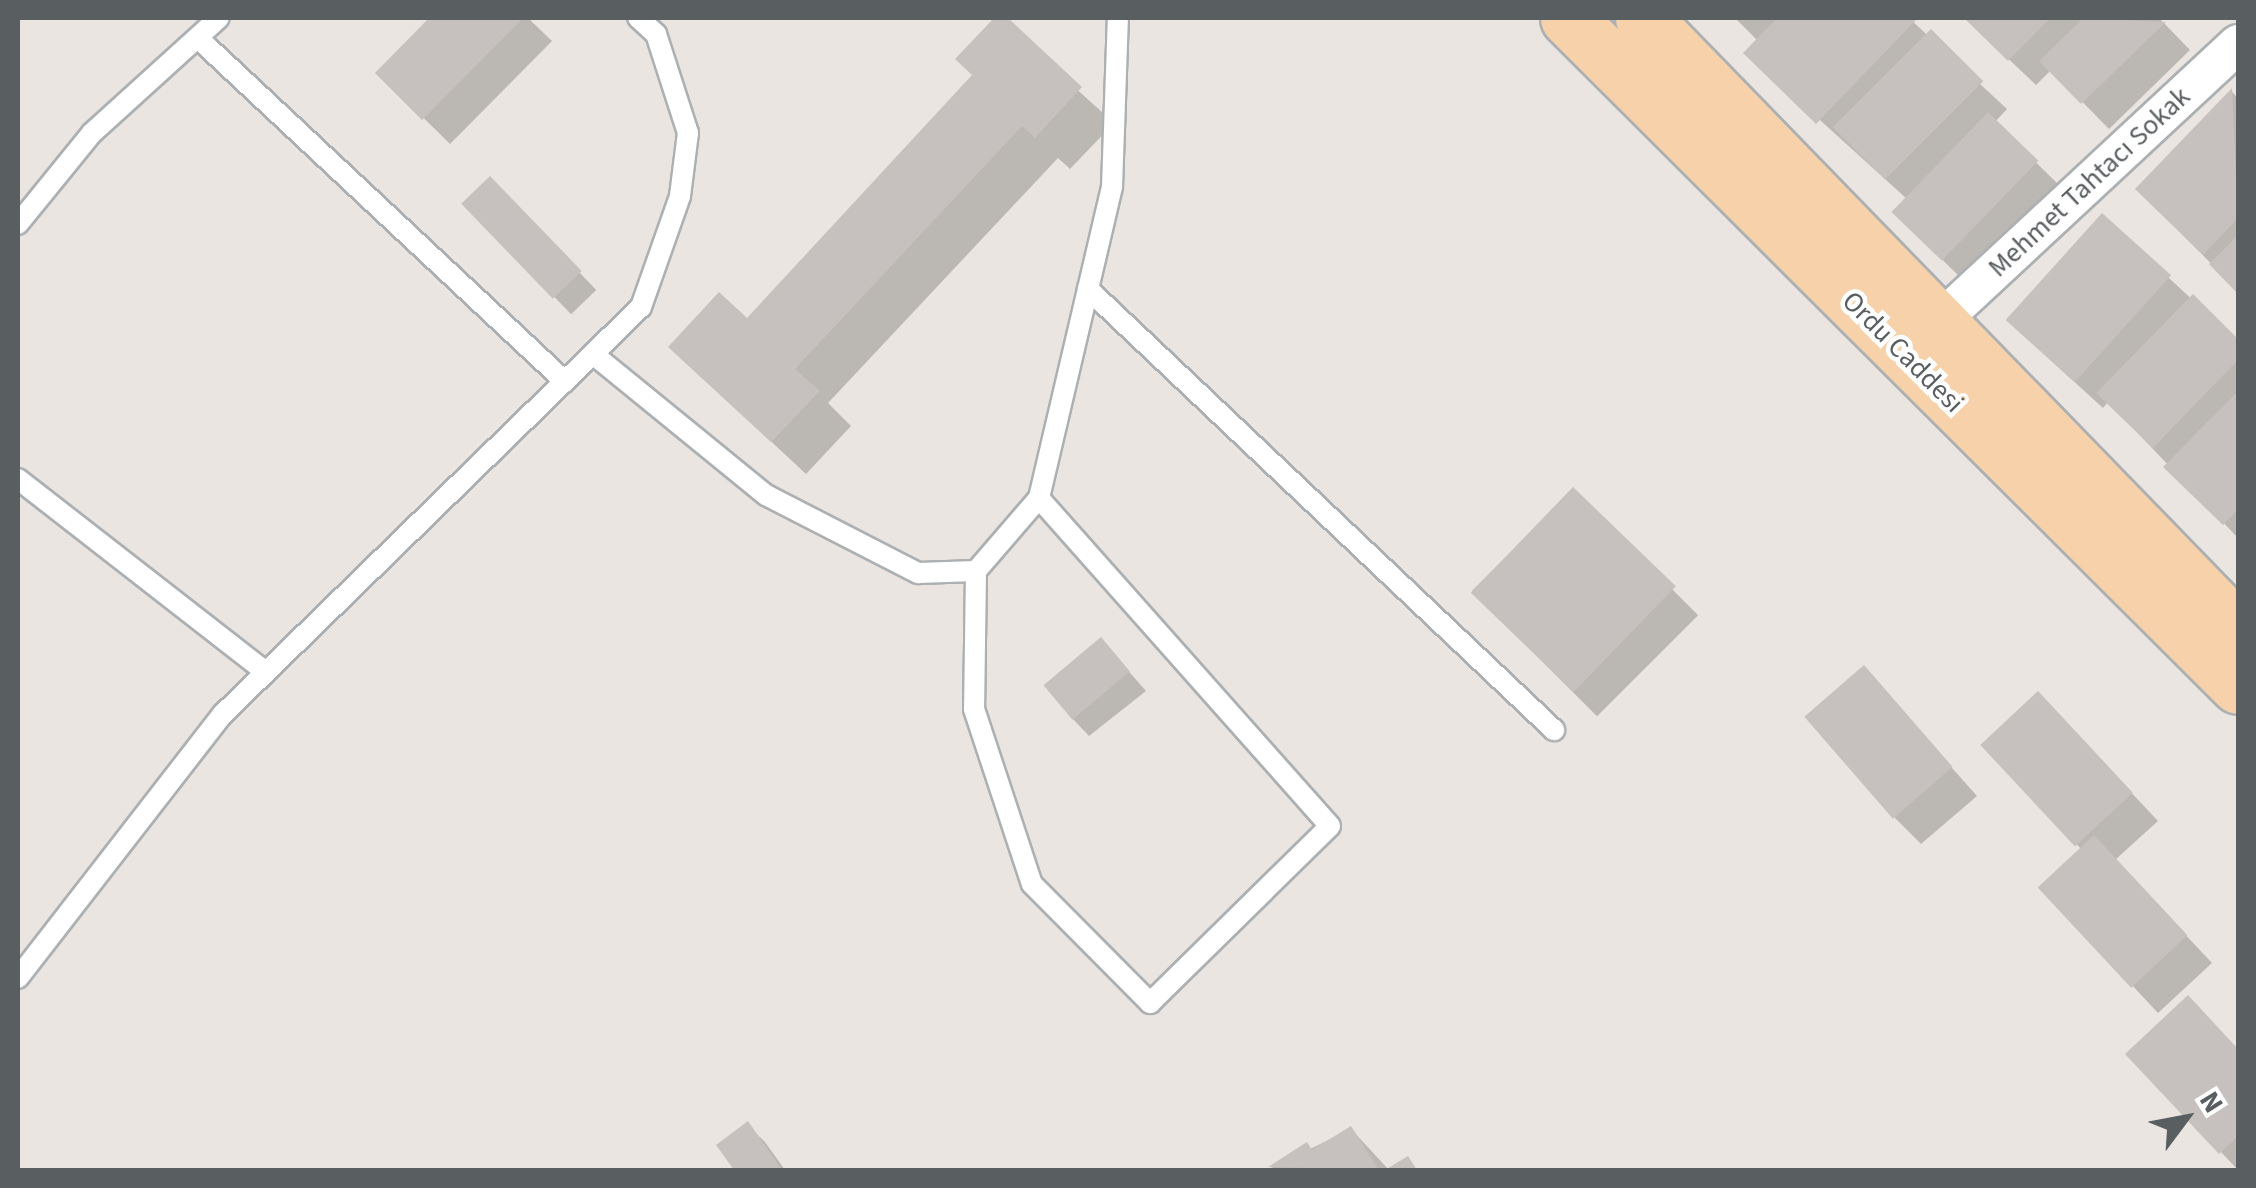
<!DOCTYPE html>
<html>
<head>
<meta charset="utf-8">
<style>
	body { margin:0 }
	#map { position:relative; width:2256px; height:1188px; overflow:hidden; background:#eae5e0; font-family:"Source Sans 3",sans-serif }
	div>[style] { position:absolute }
	.shadow>* { inset:0; background:#0003; transform-origin:0 0 }
	.building>* { inset:0; background:#c6c0be; transform-origin:0 0 }
	.roads { filter:drop-shadow(2px 0 #acb0b2) drop-shadow(-2px 0 #acb0b2) drop-shadow(0 2px #acb0b2) drop-shadow(0 -2px #acb0b2) }
	.lane>* { height:20px; margin:-10px; padding:0 10px; transform-origin:10px; border-radius:10px; background:#fff }
	.street>* { height:38px; margin:-19px; padding:0 19px; transform-origin:19px; border-radius:19px; background:#fff }
	.primary>* { height:55px; margin:-27.5px; padding:0 27.5px; transform-origin:27.5px; border-radius:27.5px; background:#f6d1a9 }
	span { translate:-50% -50%; white-space:nowrap; text-align:center; line-height:1.15; -webkit-text-stroke:9px #fff; paint-order:stroke }
	.street-label { font-size:28px; color:#595e60 }
	.frame { position:absolute; inset:0; border:20px solid #595e60; pointer-events:none }
	.north { position:absolute; left:2136px; top:1068px; width:100px; height:100px; -webkit-text-stroke:8px #fff; paint-order:stroke; rotate:58deg; font-size:28px; font-weight:700; line-height:40px; text-align:center; color:#595e60 }
	.north::after { content:''; display:block; margin:auto; width:35px; height:45px; background:#595e60; clip-path:polygon(50% 0,100% 100%,50% 72%,0 100%) }
</style>
</head>
<body>
<div id="map">
	<div class="shadow">
		<div style="clip-path:polygon(433px 18px,528px 18px,552px 41px,450px 144px,378px 73px)"></div>
		<div style="clip-path:polygon(998px 18px,1114px 123px,1070px 169px,1058px 158px,828px 403px,851px 426px,806px 474px,705px 380px,747px 321px,975px 75px,959px 59px)"></div>
		<div style="clip-path:polygon(1735px 18px,1909px 18px,2007px 109px,1995px 122px,2063px 189px,1969px 286px,1894px 212px,1907px 199px,1746px 53px,1758px 41px)"></div>
		<div style="clip-path:polygon(1965px 18px,2159px 18px,2190px 50px,2109px 129px,2051px 70px,2036px 85px)"></div>
		<div style="clip-path:polygon(2232px 92px,2238px 98px,2238px 291px,2138px 189px)"></div>
		<div style="left:490px;top:180px;width:153px;height:35px;rotate:46deg"></div>
		<div style="clip-path:polygon(2102px 216px,2238px 342px,2238px 538px,2108px 402px,2103px 408px,2035px 346px)"></div>
		<div style="left:1573px;top:490px;width:177px;height:143px;rotate:45deg"></div>
		<div style="clip-path:polygon(1101px 640px,1146px 691px,1089px 736px,1072px 718px)"></div>
		<div style="clip-path:polygon(1864px 669px,1977px 796px,1921px 844px,1895px 818px)"></div>
		<div style="clip-path:polygon(2064px 721px,2158px 821px,2115px 860px,2212px 963px,2158px 1013px,2041px 888px,2082px 850px,1984px 745px)"></div>
		<div style="clip-path:polygon(2214px 1025px,2238px 1051px,2238px 1170px,2221px 1152px)"></div>
		<div style="clip-path:polygon(747px 1125px,765px 1142px,785px 1170px,737px 1170px,719px 1145px)"></div>
		<div style="clip-path:polygon(1351px 1129px,1389px 1170px,1271px 1168px)"></div>
	</div>
	<div class="building">
		<div style="clip-path:polygon(429px 18px,523px 18px,422px 120px,375px 73px)"></div>
		<div style="clip-path:polygon(994px 18px,1008px 18px,1082px 87px,1035px 138px,1022px 126px,795px 369px,820px 391px,771px 442px,668px 347px,719px 292px,747px 318px,972px 75px,955px 59px)"></div>
		<div style="clip-path:polygon(1777px 18px,1913px 18px,1916px 20px,1816px 124px,1743px 53px)"></div>
		<div style="clip-path:polygon(1964px 18px,2050px 18px,2008px 61px)"></div>
		<div style="clip-path:polygon(2083px 18px,2166px 22px,2081px 104px,2039px 61px)"></div>
		<div style="left:1931px;top:29px;width:74px;height:139px;rotate:45deg"></div>
		<div style="clip-path:polygon(2232px 88px,2238px 218px,2203px 255px,2135px 189px)"></div>
		<div style="left:1988px;top:112px;width:70px;height:139px;rotate:44deg"></div>
		<div style="left:490px;top:176px;width:132px;height:40px;rotate:46deg"></div>
		<div style="left:2102px;top:213px;width:93px;height:144px;rotate:42deg"></div>
		<div style="clip-path:polygon(2238px 235px,2238px 294px,2209px 264px)"></div>
		<div style="clip-path:polygon(2193px 294px,2238px 339px,2238px 360px,2153px 448px,2096px 393px)"></div>
		<div style="clip-path:polygon(2238px 391px,2238px 509px,2223px 525px,2163px 467px)"></div>
		<div style="left:1573px;top:487px;width:143px;height:147px;rotate:44deg"></div>
		<div style="left:1101px;top:637px;width:45px;height:75px;rotate:50deg"></div>
		<div style="left:1864px;top:665px;width:135px;height:79px;rotate:49deg"></div>
		<div style="left:2038px;top:691px;width:139px;height:79px;rotate:47deg"></div>
		<div style="left:2094px;top:835px;width:137px;height:77px;rotate:47deg"></div>
		<div style="clip-path:polygon(2188px 995px,2238px 1049px,2238px 1136px,2219px 1154px,2125px 1054px)"></div>
		<div style="clip-path:polygon(748px 1121px,782px 1170px,734px 1170px,716px 1145px)"></div>
		<div style="clip-path:polygon(1351px 1126px,1379px 1170px,1268px 1167px,1307px 1142px,1312px 1150px)"></div>
		<div style="clip-path:polygon(1408px 1156px,1417px 1170px,1385px 1170px)"></div>
	</div>
	<div class="roads">
		<div class="lane">
			<div style="left:200px;top:40px;width:500px;rotate:43.1deg"></div>
			<div style="left:18px;top:224px;width:117px;rotate:-50.9deg"></div>
			<div style="left:92px;top:133px;width:171px;rotate:-42.2deg"></div>
			<div style="left:1088px;top:289px;width:642px;rotate:43.42deg"></div>
			<div style="left:593px;top:354px;width:223px;rotate:39.2deg"></div>
			<div style="left:766px;top:495px;width:171px;rotate:27.2deg"></div>
			<div style="left:918px;top:573px;width:58px;rotate:-2deg"></div>
			<div style="left:976px;top:571px;width:96px;rotate:-49.2deg"></div>
			<div style="left:1039px;top:498px;width:319px;rotate:-76.8deg"></div>
			<div style="left:1112px;top:187px;width:169px;rotate:-88deg"></div>
			<div style="left:18px;top:479px;width:314px;rotate:37.9deg"></div>
			<div style="left:976px;top:571px;width:138px;rotate:90.8deg"></div>
			<div style="left:974px;top:709px;width:184px;rotate:71.7deg"></div>
			<div style="left:1032px;top:884px;width:168px;rotate:45.2deg"></div>
			<div style="left:1150px;top:1003px;width:252px;rotate:-44.5deg"></div>
			<div style="left:1330px;top:826px;width:438px;rotate:-131.6deg"></div>
			<div style="left:18px;top:978px;width:334px;rotate:-52.2deg"></div>
			<div style="left:223px;top:714px;width:583px;rotate:-44.24deg"></div>
			<div style="left:641px;top:307px;width:118px;rotate:-70.6deg"></div>
			<div style="left:680px;top:196px;width:64px;rotate:-82.8deg"></div>
			<div style="left:688px;top:133px;width:104px;rotate:-107.9deg"></div>
			<div style="left:656px;top:34px;width:24px;rotate:-138deg"></div>
		</div>
		<div class="street">
			<div style="left:1940px;top:321px;width:407px;rotate:-42.9deg"></div>
		</div>
		<div class="primary">
			<div style="left:1568px;top:18px;width:946px;rotate:44.91deg"></div>
			<div style="left:1643px;top:18px;width:854px;rotate:45.81deg"></div>
		</div>
	</div>
	<div class="street-label">
		<span style="left:2089px;top:182px;rotate:-43deg">Mehmet Tahtacı Sokak</span>
		<span style="left:1903px;top:352px;rotate:45deg">Ordu Caddesi</span>
	</div>
	<div class="frame"></div>
	<div class="north">N</div>
</div>
</body>
</html>
